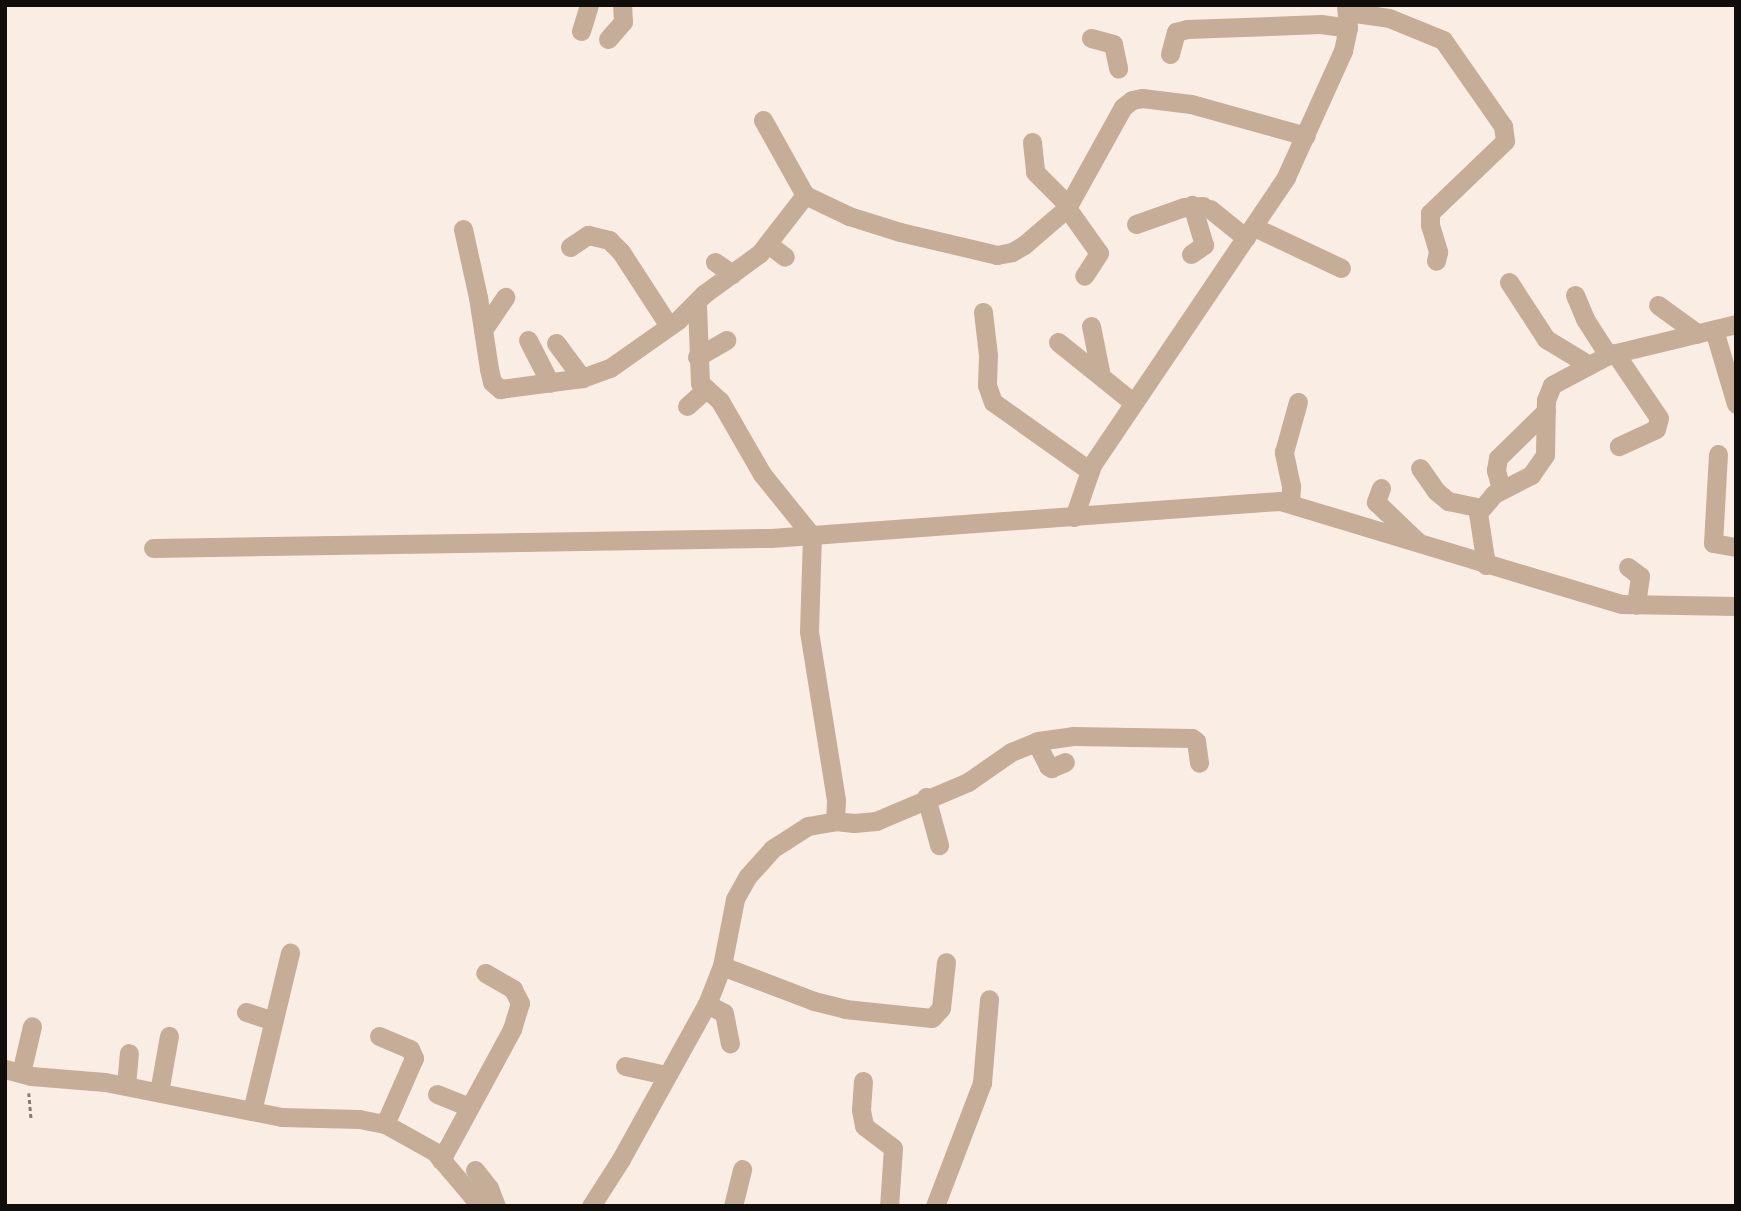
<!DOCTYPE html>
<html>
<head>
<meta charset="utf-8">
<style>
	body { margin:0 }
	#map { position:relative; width:1741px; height:1211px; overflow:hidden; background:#faeee4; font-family:"DM Sans",sans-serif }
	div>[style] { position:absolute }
	.path>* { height:2.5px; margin-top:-1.25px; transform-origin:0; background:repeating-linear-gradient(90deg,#837b74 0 3.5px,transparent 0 7px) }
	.minor>* { height:19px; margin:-9.5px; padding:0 9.5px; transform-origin:9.5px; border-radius:9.5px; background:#c6ad98 }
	span { translate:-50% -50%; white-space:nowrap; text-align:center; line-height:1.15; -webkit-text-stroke:5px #fdfdfd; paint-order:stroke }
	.frame { position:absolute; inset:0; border:7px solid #110d0a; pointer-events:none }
</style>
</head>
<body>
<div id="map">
	<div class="path">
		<div style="left:29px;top:1093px;width:25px;rotate:85deg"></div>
	</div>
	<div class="minor">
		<div style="left:1348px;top:12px;width:41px;rotate:8.3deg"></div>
		<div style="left:1389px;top:18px;width:58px;rotate:22.2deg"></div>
		<div style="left:1443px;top:40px;width:105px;rotate:55.1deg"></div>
		<div style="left:1503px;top:126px;width:15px;rotate:82deg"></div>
		<div style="left:1505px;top:141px;width:104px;rotate:136.2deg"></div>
		<div style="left:1430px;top:213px;width:12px;rotate:90deg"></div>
		<div style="left:1430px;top:225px;width:28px;rotate:73deg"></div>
		<div style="left:1438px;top:252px;width:9px;rotate:103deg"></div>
		<div style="left:581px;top:31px;width:27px;rotate:-73deg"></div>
		<div style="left:1091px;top:38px;width:23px;rotate:15deg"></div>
		<div style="left:1113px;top:44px;width:25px;rotate:78deg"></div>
		<div style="left:608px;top:39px;width:23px;rotate:-49deg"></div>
		<div style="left:623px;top:22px;width:17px;rotate:-93deg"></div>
		<div style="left:1170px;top:54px;width:23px;rotate:-75deg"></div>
		<div style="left:1176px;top:32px;width:11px;rotate:-15deg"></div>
		<div style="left:1187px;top:29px;width:134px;rotate:-2.1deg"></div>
		<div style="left:1321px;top:24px;width:27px;rotate:8deg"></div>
		<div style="left:763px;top:120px;width:86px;rotate:60.8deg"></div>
		<div style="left:805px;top:195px;width:49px;rotate:25.5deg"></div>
		<div style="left:849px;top:216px;width:53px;rotate:17.4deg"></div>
		<div style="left:900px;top:232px;width:100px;rotate:13.3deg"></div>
		<div style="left:997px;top:255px;width:15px;rotate:-11deg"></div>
		<div style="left:1012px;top:252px;width:14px;rotate:-30deg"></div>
		<div style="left:1024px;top:245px;width:57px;rotate:-40.7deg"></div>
		<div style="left:1067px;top:208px;width:115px;rotate:-61deg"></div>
		<div style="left:1123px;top:107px;width:11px;rotate:-38deg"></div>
		<div style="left:1132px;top:100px;width:10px;rotate:-11deg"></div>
		<div style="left:1142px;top:98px;width:49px;rotate:7deg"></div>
		<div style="left:1191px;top:104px;width:119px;rotate:15.5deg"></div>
		<div style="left:1032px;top:142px;width:30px;rotate:84deg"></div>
		<div style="left:1035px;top:172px;width:48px;rotate:45deg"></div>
		<div style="left:1067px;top:208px;width:55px;rotate:54.6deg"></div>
		<div style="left:1099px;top:253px;width:27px;rotate:123deg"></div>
		<div style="left:1210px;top:209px;width:46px;rotate:38.9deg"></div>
		<div style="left:1136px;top:224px;width:51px;rotate:-19.5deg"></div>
		<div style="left:1184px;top:207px;width:19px;rotate:-3deg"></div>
		<div style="left:1254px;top:227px;width:96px;rotate:25.2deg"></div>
		<div style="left:463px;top:229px;width:70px;rotate:77.6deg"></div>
		<div style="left:478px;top:297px;width:73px;rotate:81.3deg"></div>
		<div style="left:489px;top:369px;width:13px;rotate:77deg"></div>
		<div style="left:492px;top:382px;width:11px;rotate:41deg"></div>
		<div style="left:500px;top:389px;width:83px;rotate:-7.6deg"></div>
		<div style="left:582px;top:378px;width:30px;rotate:-20deg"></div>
		<div style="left:610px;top:368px;width:83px;rotate:-35.2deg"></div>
		<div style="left:678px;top:320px;width:37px;rotate:-45deg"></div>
		<div style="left:704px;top:294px;width:69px;rotate:-36.2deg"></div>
		<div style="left:760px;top:253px;width:73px;rotate:-52.2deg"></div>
		<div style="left:768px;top:244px;width:21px;rotate:37deg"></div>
		<div style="left:570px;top:247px;width:22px;rotate:-34deg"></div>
		<div style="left:588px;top:235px;width:22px;rotate:13deg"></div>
		<div style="left:609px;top:240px;width:17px;rotate:45deg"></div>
		<div style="left:621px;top:252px;width:88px;rotate:57deg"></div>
		<div style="left:1191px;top:254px;width:16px;rotate:-35deg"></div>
		<div style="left:1204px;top:245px;width:42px;rotate:-106.7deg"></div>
		<div style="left:715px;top:262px;width:21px;rotate:35deg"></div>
		<div style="left:1509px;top:282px;width:68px;rotate:57deg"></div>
		<div style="left:1546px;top:339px;width:50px;rotate:31.2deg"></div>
		<div style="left:1575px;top:295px;width:26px;rotate:67deg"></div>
		<div style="left:1585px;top:319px;width:43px;rotate:57.4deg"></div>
		<div style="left:1658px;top:305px;width:49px;rotate:35.9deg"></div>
		<div style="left:983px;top:312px;width:43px;rotate:83.4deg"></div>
		<div style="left:988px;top:355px;width:30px;rotate:92deg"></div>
		<div style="left:987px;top:385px;width:18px;rotate:71deg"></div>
		<div style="left:993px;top:402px;width:119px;rotate:35.4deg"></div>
		<div style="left:1091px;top:326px;width:51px;rotate:78.7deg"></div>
		<div style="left:483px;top:330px;width:40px;rotate:-56deg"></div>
		<div style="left:1714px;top:330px;width:77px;rotate:73.4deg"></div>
		<div style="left:528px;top:340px;width:48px;rotate:62.9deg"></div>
		<div style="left:1058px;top:342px;width:97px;rotate:38.8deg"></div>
		<div style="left:556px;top:343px;width:44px;rotate:53.4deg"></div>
		<div style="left:1615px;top:353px;width:78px;rotate:55.9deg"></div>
		<div style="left:1659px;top:418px;width:11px;rotate:105deg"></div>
		<div style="left:1656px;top:429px;width:41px;rotate:155.3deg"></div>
		<div style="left:697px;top:357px;width:34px;rotate:-30deg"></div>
		<div style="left:687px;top:406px;width:25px;rotate:-42deg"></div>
		<div style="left:1718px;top:454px;width:89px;rotate:93.2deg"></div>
		<div style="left:1713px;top:543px;width:23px;rotate:10deg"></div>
		<div style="left:1420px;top:468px;width:28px;rotate:55deg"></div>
		<div style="left:1436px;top:491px;width:16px;rotate:40deg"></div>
		<div style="left:1448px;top:501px;width:34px;rotate:12deg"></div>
		<div style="left:1381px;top:488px;width:15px;rotate:110deg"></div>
		<div style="left:1376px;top:502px;width:57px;rotate:43.6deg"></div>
		<div style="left:1501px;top:489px;width:20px;rotate:-105deg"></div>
		<div style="left:1496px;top:470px;width:12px;rotate:-81deg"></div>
		<div style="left:1498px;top:458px;width:67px;rotate:-44.4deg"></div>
		<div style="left:1290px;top:502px;width:16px;rotate:-86deg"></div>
		<div style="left:1291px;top:486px;width:35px;rotate:-102deg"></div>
		<div style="left:1284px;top:452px;width:52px;rotate:-74.4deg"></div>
		<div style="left:1074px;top:517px;width:55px;rotate:-70.9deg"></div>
		<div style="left:1092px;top:465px;width:347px;rotate:-56deg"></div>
		<div style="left:1286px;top:177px;width:138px;rotate:-65.7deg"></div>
		<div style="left:1343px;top:51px;width:24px;rotate:-78deg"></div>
		<div style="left:1348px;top:28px;width:23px;rotate:-95deg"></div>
		<div style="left:153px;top:548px;width:618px;rotate:-0.93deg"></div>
		<div style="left:771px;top:538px;width:510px;rotate:-4.16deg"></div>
		<div style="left:1280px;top:501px;width:357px;rotate:16.8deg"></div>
		<div style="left:1622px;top:604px;width:114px;rotate:1deg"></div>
		<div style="left:1486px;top:565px;width:53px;rotate:-98.7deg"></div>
		<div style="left:1478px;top:513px;width:25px;rotate:-50deg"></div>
		<div style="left:1494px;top:494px;width:42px;rotate:-27.2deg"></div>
		<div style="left:1531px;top:475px;width:24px;rotate:-55deg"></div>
		<div style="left:1545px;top:455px;width:55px;rotate:-89deg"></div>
		<div style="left:1546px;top:400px;width:16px;rotate:-68deg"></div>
		<div style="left:1552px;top:385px;width:64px;rotate:-28.2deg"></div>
		<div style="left:1608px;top:355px;width:132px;rotate:-13.6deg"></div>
		<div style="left:1628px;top:567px;width:15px;rotate:37deg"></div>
		<div style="left:1640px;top:576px;width:29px;rotate:98deg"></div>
		<div style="left:1036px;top:742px;width:27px;rotate:63deg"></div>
		<div style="left:1048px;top:766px;width:4px;rotate:34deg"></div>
		<div style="left:1051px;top:768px;width:15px;rotate:-23deg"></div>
		<div style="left:926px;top:797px;width:50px;rotate:74.8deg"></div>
		<div style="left:835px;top:821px;width:19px;rotate:6deg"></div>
		<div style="left:854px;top:823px;width:22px;rotate:-5deg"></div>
		<div style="left:876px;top:821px;width:100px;rotate:-23deg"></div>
		<div style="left:968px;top:782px;width:52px;rotate:-34.9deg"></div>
		<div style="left:1011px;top:752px;width:29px;rotate:-22deg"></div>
		<div style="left:1038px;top:741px;width:35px;rotate:-8deg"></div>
		<div style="left:1073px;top:736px;width:119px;rotate:1deg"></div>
		<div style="left:1192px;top:738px;width:5px;rotate:37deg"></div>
		<div style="left:1196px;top:741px;width:22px;rotate:82deg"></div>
		<div style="left:722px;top:966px;width:98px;rotate:20.8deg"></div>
		<div style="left:814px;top:1001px;width:32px;rotate:14deg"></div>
		<div style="left:845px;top:1009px;width:87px;rotate:5.9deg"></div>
		<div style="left:932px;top:1018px;width:13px;rotate:-48deg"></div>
		<div style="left:941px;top:1008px;width:46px;rotate:-83.8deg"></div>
		<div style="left:707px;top:1004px;width:19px;rotate:28deg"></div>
		<div style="left:724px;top:1013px;width:31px;rotate:79deg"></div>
		<div style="left:246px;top:1012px;width:26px;rotate:18deg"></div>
		<div style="left:379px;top:1036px;width:34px;rotate:23deg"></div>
		<div style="left:410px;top:1049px;width:10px;rotate:66deg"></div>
		<div style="left:414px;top:1058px;width:72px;rotate:113.7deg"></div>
		<div style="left:625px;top:1066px;width:42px;rotate:12.4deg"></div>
		<div style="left:5px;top:1069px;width:27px;rotate:15deg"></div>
		<div style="left:31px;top:1076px;width:74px;rotate:4.6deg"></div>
		<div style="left:105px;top:1082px;width:179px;rotate:11.2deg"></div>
		<div style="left:281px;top:1117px;width:78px;rotate:1.5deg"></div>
		<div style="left:359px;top:1119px;width:26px;rotate:11deg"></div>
		<div style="left:385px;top:1124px;width:57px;rotate:29.2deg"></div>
		<div style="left:435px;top:1152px;width:59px;rotate:49.8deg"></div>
		<div style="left:473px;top:1197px;width:19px;rotate:28deg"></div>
		<div style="left:21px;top:1073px;width:48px;rotate:-76.8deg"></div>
		<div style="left:863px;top:1081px;width:29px;rotate:94deg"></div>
		<div style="left:861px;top:1110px;width:16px;rotate:79deg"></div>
		<div style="left:864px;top:1126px;width:36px;rotate:37deg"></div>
		<div style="left:893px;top:1148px;width:58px;rotate:93.9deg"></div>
		<div style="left:126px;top:1086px;width:33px;rotate:-85deg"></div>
		<div style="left:159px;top:1092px;width:57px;rotate:-79.9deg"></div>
		<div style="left:437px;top:1094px;width:35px;rotate:22deg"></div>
		<div style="left:252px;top:1111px;width:163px;rotate:-76.5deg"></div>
		<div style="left:441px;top:1160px;width:149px;rotate:-61.5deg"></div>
		<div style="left:512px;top:1029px;width:27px;rotate:-73deg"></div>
		<div style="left:520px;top:1003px;width:16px;rotate:-117deg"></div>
		<div style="left:513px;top:989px;width:32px;rotate:-150deg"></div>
		<div style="left:475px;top:1170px;width:23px;rotate:52deg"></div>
		<div style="left:489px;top:1188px;width:19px;rotate:69deg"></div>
		<div style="left:591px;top:1206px;width:56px;rotate:-57.4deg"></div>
		<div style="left:621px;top:1159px;width:177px;rotate:-61deg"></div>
		<div style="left:707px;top:1004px;width:41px;rotate:-68.5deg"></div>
		<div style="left:722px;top:966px;width:68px;rotate:-79deg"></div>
		<div style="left:735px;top:899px;width:26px;rotate:-61deg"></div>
		<div style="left:748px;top:876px;width:36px;rotate:-48deg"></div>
		<div style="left:772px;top:849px;width:43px;rotate:-32.6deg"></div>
		<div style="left:808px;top:826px;width:27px;rotate:-10deg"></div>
		<div style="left:835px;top:821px;width:21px;rotate:-87deg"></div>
		<div style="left:836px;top:800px;width:171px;rotate:-99.1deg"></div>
		<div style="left:809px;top:631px;width:95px;rotate:-88.2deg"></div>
		<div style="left:812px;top:536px;width:80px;rotate:-128.9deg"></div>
		<div style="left:762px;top:474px;width:84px;rotate:-119.9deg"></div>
		<div style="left:720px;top:401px;width:27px;rotate:-138deg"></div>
		<div style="left:700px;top:383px;width:78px;rotate:-92.2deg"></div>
		<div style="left:733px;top:1206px;width:38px;rotate:-76deg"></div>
		<div style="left:935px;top:1206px;width:132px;rotate:-69.1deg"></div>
		<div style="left:982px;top:1083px;width:84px;rotate:-85.2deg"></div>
	</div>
	<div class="frame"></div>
</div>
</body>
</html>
